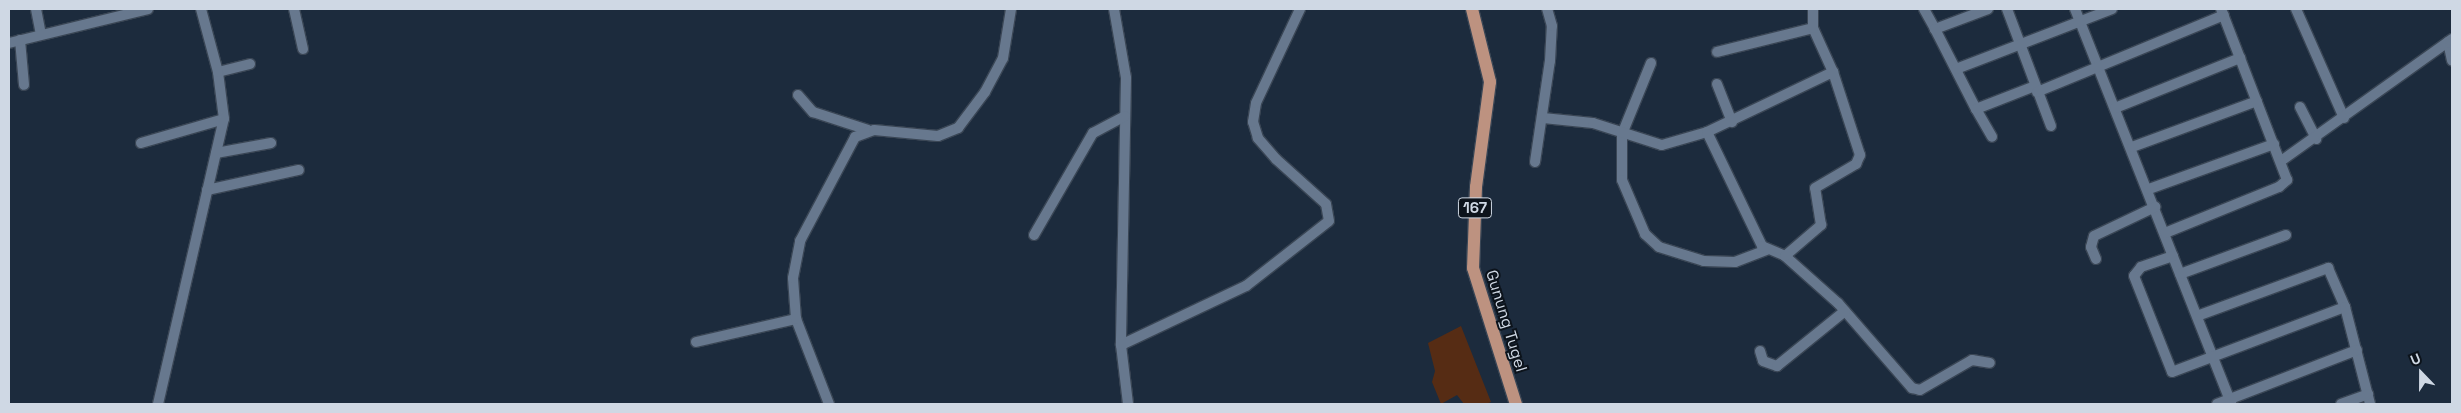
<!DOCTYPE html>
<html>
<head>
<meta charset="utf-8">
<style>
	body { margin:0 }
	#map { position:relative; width:2461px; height:413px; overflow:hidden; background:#1c2b3d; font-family:"Space Grotesk",sans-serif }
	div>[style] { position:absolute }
	.green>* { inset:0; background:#562c14 }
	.roads { filter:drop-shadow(1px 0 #3a4655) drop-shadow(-1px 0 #3a4655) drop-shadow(0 1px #3a4655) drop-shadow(0 -1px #3a4655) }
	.minor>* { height:10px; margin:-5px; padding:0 5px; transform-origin:5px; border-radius:5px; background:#67788e }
	.major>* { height:12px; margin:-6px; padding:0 6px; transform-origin:6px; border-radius:6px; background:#bd9280 }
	span { translate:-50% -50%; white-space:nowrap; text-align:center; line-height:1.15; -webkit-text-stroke:4px #0c131b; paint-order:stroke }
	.shield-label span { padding:1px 4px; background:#0c131b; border:1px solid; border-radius:4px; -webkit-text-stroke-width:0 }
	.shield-label { font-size:15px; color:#cfd8e4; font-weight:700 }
	.street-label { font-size:16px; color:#cfd8e4 }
	.frame { position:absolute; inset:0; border:10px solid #cfd8e4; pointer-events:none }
	.north { position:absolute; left:2396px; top:348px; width:50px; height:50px; -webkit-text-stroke:4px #0c131b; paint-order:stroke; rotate:338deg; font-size:14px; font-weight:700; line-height:20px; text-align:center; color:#cfd8e4 }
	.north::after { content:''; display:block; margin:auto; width:18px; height:22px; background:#cfd8e4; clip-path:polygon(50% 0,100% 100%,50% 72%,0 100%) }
</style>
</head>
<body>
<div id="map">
	<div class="green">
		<div style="clip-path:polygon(1461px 326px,1491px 402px,1486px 404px,1464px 404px,1457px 395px,1441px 404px,1432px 382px,1435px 371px,1428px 343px)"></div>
	</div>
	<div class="roads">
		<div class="minor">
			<div style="left:36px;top:9px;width:26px;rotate:79deg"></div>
			<div style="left:294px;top:9px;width:41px;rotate:77.3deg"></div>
			<div style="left:1114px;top:9px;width:70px;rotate:80.1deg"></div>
			<div style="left:1126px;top:78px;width:267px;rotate:91.1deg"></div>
			<div style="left:1121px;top:345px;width:59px;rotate:83.2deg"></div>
			<div style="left:1924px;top:9px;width:23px;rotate:61deg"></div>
			<div style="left:1988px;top:9px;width:57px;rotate:159.3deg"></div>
			<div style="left:1935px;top:29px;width:90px;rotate:62.9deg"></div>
			<div style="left:1976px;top:109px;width:63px;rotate:-21.3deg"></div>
			<div style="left:2007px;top:9px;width:125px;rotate:69.4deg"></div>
			<div style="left:2075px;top:9px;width:425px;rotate:68.4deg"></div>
			<div style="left:2296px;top:9px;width:119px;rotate:66.2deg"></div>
			<div style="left:20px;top:40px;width:45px;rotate:84.9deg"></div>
			<div style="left:2448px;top:42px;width:19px;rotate:78deg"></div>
			<div style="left:9px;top:43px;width:143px;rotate:-13.7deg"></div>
			<div style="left:1717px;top:52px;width:99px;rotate:-14deg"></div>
			<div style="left:1651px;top:63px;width:77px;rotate:112.2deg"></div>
			<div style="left:1622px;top:134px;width:46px;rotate:90deg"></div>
			<div style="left:1622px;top:180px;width:59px;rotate:66.9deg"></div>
			<div style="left:1645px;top:234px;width:19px;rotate:43deg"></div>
			<div style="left:1659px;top:247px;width:47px;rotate:17.3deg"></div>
			<div style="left:1704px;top:261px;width:31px;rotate:2deg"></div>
			<div style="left:1735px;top:262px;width:34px;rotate:-21deg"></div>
			<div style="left:1956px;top:69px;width:167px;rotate:-21deg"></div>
			<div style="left:218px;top:72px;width:33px;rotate:-14deg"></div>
			<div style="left:1717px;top:84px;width:41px;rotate:68.5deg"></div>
			<div style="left:2037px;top:92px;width:202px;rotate:-22.4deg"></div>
			<div style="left:798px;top:95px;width:23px;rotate:49deg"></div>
			<div style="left:813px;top:112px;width:58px;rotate:18.1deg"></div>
			<div style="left:2300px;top:107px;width:36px;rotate:63deg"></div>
			<div style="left:2115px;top:108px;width:135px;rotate:-21.8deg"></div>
			<div style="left:1976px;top:109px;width:32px;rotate:60deg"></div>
			<div style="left:1543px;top:118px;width:50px;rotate:5.7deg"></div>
			<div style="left:1593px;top:123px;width:72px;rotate:17.7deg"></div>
			<div style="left:1662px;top:145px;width:47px;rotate:-16.1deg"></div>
			<div style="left:1707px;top:132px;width:140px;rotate:-25.5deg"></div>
			<div style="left:1833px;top:72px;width:48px;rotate:-114.4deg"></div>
			<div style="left:1813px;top:28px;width:19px;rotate:-90deg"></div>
			<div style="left:1707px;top:132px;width:127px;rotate:64.2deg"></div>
			<div style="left:1762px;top:246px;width:25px;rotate:23deg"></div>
			<div style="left:1785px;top:256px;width:71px;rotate:41.6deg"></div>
			<div style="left:1838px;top:303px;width:113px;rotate:49deg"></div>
			<div style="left:1912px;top:388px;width:8px;rotate:14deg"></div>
			<div style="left:1920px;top:390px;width:60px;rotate:-30deg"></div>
			<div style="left:1972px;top:360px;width:18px;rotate:9deg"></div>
			<div style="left:141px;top:143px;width:86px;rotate:-16.1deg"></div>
			<div style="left:224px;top:119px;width:47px;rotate:-97.3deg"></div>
			<div style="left:218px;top:72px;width:65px;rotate:-105.1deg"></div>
			<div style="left:2132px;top:147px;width:133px;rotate:-20.2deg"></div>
			<div style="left:216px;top:153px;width:56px;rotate:-10.3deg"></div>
			<div style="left:2281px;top:161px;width:210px;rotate:-35.5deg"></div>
			<div style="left:1535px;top:162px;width:102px;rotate:-81.6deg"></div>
			<div style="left:1550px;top:61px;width:35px;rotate:-87deg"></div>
			<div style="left:1552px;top:26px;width:18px;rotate:-106deg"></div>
			<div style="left:2149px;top:189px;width:133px;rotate:-19.8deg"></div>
			<div style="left:207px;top:190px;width:94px;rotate:-12.3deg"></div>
			<div style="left:2165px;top:233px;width:123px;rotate:-22deg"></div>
			<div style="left:2279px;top:187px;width:11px;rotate:-41deg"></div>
			<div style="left:2287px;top:180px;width:183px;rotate:-111.1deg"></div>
			<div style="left:1034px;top:235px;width:118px;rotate:-60deg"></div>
			<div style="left:1093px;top:133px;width:36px;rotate:-28deg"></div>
			<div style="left:1785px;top:256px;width:48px;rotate:-40.7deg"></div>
			<div style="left:1821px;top:225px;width:37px;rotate:-99deg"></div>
			<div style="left:1815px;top:188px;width:48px;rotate:-30.3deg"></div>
			<div style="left:1856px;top:164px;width:10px;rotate:-66deg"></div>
			<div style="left:1860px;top:155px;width:87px;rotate:-108deg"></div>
			<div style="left:2173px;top:256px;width:34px;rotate:161deg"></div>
			<div style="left:2141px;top:267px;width:11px;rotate:128deg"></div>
			<div style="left:2134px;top:276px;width:103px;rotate:68.4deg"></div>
			<div style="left:2172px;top:372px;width:185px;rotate:-20.6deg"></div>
			<div style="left:2096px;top:259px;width:13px;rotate:-113deg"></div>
			<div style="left:2091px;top:247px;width:11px;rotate:-75deg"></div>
			<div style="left:2094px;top:236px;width:68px;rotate:-25.4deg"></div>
			<div style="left:2180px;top:274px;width:113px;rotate:-20.2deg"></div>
			<div style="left:2197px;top:316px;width:140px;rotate:-20.1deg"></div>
			<div style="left:2328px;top:268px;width:43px;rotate:66.4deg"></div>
			<div style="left:2345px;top:307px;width:100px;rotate:75.5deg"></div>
			<div style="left:696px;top:342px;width:103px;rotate:-13deg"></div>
			<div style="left:1121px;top:345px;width:138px;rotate:-25.3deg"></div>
			<div style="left:1246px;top:286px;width:105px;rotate:-38.1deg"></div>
			<div style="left:1329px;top:221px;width:17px;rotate:-100deg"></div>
			<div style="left:1326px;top:204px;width:67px;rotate:-138deg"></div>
			<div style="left:1276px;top:159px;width:28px;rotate:-131deg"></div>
			<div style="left:1258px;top:138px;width:17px;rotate:-107deg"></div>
			<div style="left:1253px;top:122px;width:19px;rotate:-81deg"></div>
			<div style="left:1256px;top:103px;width:104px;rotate:-64.9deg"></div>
			<div style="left:1760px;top:351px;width:10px;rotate:73deg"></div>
			<div style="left:1763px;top:361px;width:15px;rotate:20deg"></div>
			<div style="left:1777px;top:366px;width:87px;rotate:-39deg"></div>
			<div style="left:158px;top:404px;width:293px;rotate:-77deg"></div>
			<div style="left:829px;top:404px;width:91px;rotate:-111.2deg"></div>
			<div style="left:796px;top:319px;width:41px;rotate:-94.2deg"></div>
			<div style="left:793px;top:278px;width:38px;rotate:-79deg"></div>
			<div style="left:800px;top:241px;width:118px;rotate:-62.1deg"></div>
			<div style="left:855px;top:137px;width:20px;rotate:-20deg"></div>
			<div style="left:874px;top:130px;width:64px;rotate:5.4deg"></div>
			<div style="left:938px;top:136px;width:22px;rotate:-22deg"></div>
			<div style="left:958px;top:128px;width:45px;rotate:-53.1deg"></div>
			<div style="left:985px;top:92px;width:38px;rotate:-62deg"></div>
			<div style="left:1003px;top:58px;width:50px;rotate:-80.7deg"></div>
			<div style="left:2217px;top:404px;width:150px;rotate:-21.1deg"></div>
			<div style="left:2341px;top:404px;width:29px;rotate:-20deg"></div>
		</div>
		<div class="major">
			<div style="left:1472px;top:9px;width:75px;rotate:76.1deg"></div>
			<div style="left:1490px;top:82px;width:106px;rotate:97.6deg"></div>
			<div style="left:1476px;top:187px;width:81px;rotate:92.1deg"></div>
			<div style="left:1473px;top:268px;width:143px;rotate:72.5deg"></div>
		</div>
	</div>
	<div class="shield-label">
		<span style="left:1475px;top:208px">167</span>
	</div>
	<div class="street-label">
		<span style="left:1506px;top:321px;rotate:73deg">Gunung Tugel</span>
	</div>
	<div class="frame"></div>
	<div class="north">U</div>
</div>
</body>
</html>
